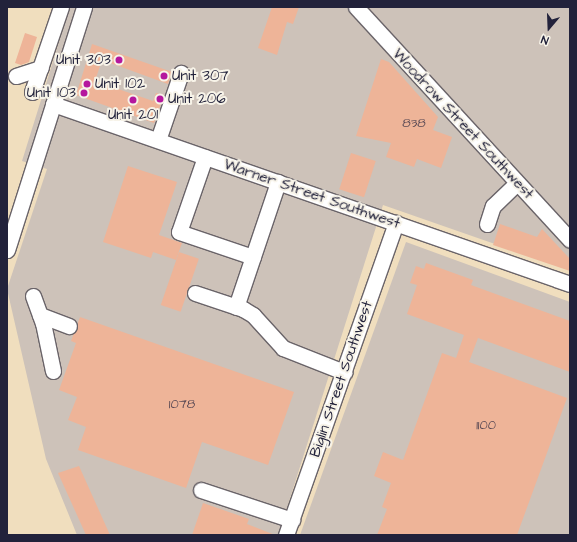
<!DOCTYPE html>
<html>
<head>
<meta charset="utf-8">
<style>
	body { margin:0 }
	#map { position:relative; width:577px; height:542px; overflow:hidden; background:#f0debe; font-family:"Architects Daughter",sans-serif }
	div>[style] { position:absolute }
	.industrial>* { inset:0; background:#cdc2b9 }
	.building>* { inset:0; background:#eeb498; transform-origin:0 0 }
	.roads { filter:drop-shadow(1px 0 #6a6469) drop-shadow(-1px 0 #6a6469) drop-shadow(0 1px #6a6469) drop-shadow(0 -1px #6a6469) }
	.minor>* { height:15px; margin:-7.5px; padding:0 7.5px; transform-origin:7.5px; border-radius:7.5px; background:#fff }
	.dots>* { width:11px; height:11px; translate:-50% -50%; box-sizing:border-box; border:2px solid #f7f3e8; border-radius:50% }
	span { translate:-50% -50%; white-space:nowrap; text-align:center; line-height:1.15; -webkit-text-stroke:4px #f7f3e8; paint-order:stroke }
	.number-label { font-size:13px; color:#554652 }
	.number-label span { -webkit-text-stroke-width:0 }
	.poi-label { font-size:15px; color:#22223b }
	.right { translate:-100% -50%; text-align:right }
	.left { translate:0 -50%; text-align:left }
	.street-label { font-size:15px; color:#22223b }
	.frame { position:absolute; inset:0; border:8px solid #22223b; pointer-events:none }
	.north { position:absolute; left:529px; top:8px; width:40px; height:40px; -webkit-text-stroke:3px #f7f3e8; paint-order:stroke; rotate:199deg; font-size:11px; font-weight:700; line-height:16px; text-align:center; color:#22223b }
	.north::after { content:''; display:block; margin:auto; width:14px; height:18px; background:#22223b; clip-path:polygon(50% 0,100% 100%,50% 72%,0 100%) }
</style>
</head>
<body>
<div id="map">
	<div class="industrial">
		<div style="clip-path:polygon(70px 7px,570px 7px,570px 270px,383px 205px,279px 533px,284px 535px,77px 535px,46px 459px,7px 289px,47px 169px,22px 161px)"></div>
		<div style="clip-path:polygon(406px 242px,570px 302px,570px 535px,300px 535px)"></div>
	</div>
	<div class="building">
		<div style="clip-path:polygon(272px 7px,299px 7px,293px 24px,287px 22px,277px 55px,258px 48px)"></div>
		<div style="clip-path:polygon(25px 33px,37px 37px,29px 62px,21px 65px,15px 63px)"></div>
		<div style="clip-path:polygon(92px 44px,172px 72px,168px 84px,102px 60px,95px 81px,153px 101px,156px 93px,164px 95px,154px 123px,76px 95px)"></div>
		<div style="clip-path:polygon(381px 59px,389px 62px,438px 117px,433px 130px,452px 137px,441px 168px,417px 159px,414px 167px,386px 157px,391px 143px,356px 136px)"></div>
		<div style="left:351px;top:153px;width:26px;height:38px;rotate:18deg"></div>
		<div style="clip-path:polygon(128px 166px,177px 182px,159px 235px,182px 243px,176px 260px,153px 252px,151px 258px,103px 242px)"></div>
		<div style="clip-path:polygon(500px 224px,537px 237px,542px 229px,570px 259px,570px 271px,493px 245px)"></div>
		<div style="left:179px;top:252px;width:21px;height:56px;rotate:19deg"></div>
		<div style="clip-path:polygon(426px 263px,473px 280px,471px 285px,570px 321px,570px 372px,478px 338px,469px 362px,567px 398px,517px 535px,377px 535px,387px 509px,382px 507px,391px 483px,374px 476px,383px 452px,403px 460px,442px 353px,456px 358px,464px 335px,407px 314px,417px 285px,410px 283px,416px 266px,424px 269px)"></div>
		<div style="clip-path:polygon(80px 317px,294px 392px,268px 465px,202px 442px,186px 488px,78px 450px,86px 427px,68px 420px,77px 397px,59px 390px,76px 343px,71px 341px)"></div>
		<div style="clip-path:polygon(79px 466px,110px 535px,86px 535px,58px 473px)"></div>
		<div style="clip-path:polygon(203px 503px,249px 519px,247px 524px,275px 535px,192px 535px)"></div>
	</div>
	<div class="roads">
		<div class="minor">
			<div style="left:356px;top:7px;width:316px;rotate:47.4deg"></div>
			<div style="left:16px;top:76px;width:26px;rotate:-18deg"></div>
			<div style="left:32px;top:92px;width:90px;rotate:-71.2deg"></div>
			<div style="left:53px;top:104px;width:547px;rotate:19.2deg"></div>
			<div style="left:158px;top:140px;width:71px;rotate:-71.1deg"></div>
			<div style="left:205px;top:157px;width:79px;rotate:109.1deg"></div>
			<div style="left:179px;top:232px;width:78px;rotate:18.7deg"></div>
			<div style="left:487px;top:224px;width:19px;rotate:-72deg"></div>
			<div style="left:493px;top:206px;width:33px;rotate:-44deg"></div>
			<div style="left:7px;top:250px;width:255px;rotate:-72.4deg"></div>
			<div style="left:195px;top:293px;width:51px;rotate:18.4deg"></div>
			<div style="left:243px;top:309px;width:12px;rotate:31deg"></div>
			<div style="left:253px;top:315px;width:45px;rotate:47.7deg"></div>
			<div style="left:283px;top:348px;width:66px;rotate:21.5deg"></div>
			<div style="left:33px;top:296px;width:29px;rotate:70deg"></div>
			<div style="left:43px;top:323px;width:49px;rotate:78.2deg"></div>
			<div style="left:236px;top:307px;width:132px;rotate:-71.4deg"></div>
			<div style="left:40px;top:315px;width:31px;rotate:21deg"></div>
			<div style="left:201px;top:490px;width:96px;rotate:18.2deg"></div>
			<div style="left:286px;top:535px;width:331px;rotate:-70.6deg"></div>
		</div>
	</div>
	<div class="dots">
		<div style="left:119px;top:60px;background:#b5179e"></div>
		<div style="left:164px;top:76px;background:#b5179e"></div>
		<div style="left:87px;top:84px;background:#b5179e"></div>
		<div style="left:84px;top:93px;background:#b5179e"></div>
		<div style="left:160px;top:99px;background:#b5179e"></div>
		<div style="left:133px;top:100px;background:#b5179e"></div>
	</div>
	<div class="number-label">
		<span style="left:414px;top:123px">838</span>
		<span style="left:182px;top:404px">1078</span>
		<span style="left:486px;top:425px">1100</span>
	</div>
	<div class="poi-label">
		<span class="right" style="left:111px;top:60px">Unit 303</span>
		<span class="left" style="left:172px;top:76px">Unit 307</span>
		<span class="left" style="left:95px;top:84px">Unit 102</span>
		<span class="right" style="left:76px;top:93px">Unit 103</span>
		<span class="left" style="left:168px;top:99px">Unit 206</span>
		<span style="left:133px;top:115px">Unit 201</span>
	</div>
	<div class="street-label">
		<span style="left:463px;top:124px;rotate:47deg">Woodrow Street Southwest</span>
		<span style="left:312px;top:194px;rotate:19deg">Warner Street Southwest</span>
		<span style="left:341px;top:379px;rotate:-71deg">Biglin Street Southwest</span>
	</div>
	<div class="frame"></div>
	<div class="north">N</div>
</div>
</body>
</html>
